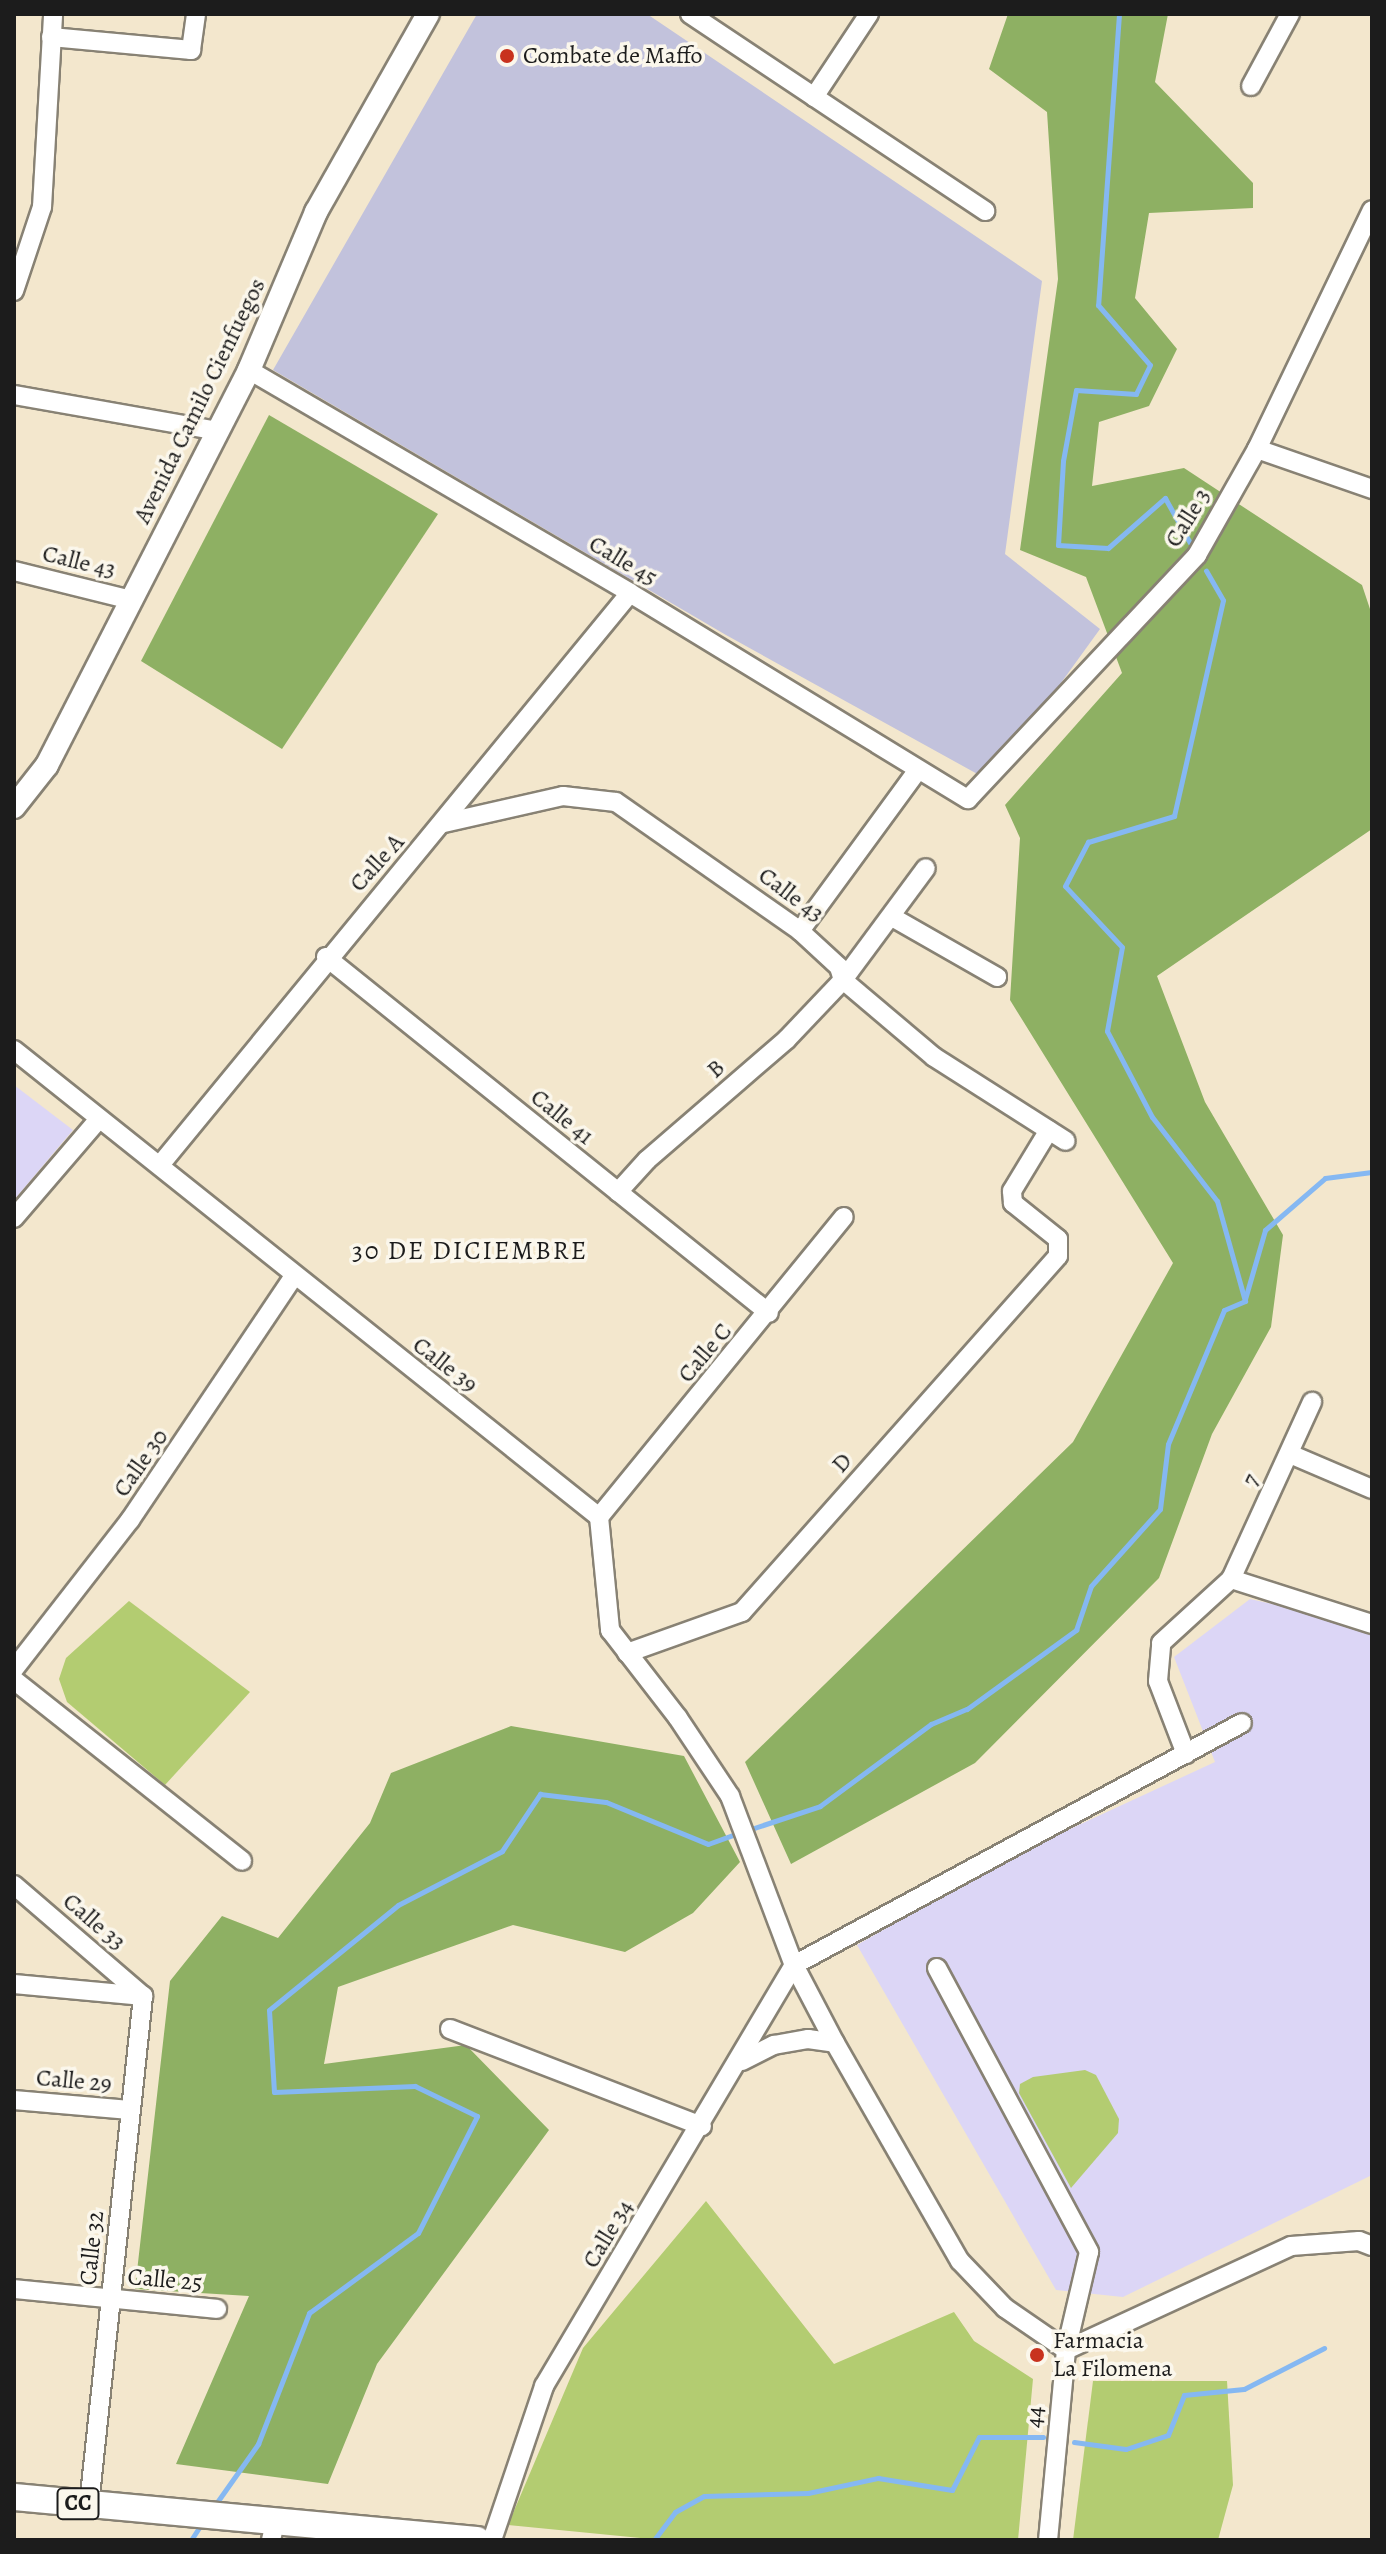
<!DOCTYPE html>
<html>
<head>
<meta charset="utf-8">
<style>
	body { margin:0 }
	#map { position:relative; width:1386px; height:2554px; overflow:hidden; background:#f3e7cd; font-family:Alegreya,serif }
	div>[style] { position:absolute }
	.built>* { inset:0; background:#dcd6f6 }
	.industrial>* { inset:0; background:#c2c2dc }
	.green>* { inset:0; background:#b3cc71 }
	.forest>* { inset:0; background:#8eb063 }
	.stream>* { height:5px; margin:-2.5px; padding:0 2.5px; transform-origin:2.5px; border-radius:2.5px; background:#85b8f2 }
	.roads { filter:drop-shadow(2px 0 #888274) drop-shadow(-2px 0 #888274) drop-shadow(0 2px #888274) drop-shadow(0 -2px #888274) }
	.minor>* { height:18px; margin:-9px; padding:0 9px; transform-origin:9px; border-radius:9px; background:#fff }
	.major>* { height:22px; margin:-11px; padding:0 11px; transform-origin:11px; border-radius:11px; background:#fff }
	.highway>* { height:26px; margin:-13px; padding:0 13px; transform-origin:13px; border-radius:13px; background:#fff }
	.dots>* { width:22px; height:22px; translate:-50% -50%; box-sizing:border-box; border:4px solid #fbf7ec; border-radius:50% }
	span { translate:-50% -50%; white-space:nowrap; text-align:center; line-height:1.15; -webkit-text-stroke:7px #fbf7ec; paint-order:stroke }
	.shield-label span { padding:2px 6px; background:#fbf7ec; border:2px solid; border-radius:6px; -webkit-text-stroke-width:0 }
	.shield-label { font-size:22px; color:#1c1c1c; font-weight:700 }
	.poi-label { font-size:24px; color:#1c1c1c }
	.left { translate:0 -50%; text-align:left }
	.street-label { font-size:24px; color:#1c1c1c }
	.neighbourhood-label { font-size:26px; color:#1c1c1c; letter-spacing:2px }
	.frame { position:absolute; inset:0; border:16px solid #1c1c1c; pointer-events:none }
</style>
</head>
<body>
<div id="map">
	<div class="built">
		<div style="clip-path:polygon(14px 1085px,73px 1130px,14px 1200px)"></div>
		<div style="clip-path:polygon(1250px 1599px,1372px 1627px,1372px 2175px,1123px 2297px,1056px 2290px,857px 1945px,1014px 1855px,1215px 1762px,1174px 1657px)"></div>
	</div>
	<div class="industrial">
		<div style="clip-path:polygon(477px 14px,647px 14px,1042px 281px,1005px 554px,1100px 629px,990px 781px,726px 635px,273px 370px)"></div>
	</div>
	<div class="green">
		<div style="clip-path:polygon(129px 1601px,250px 1692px,165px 1785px,67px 1702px,59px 1679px,66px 1658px)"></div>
		<div style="clip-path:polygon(1085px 2070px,1096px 2075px,1119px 2119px,1118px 2133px,1071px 2188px,1019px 2093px,1020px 2084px,1033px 2077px)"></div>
		<div style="clip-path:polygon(706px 2201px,834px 2364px,954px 2312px,974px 2341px,1033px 2379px,1018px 2540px,661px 2540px,508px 2525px,583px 2348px)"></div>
		<div style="clip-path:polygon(1093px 2381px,1227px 2381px,1233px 2485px,1218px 2540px,1073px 2540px)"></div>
	</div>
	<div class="forest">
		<div style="clip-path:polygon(1008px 14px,1168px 14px,1155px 82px,1253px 183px,1253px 208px,1149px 213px,1135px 298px,1177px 349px,1149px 406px,1099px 422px,1092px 486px,1184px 468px,1362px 585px,1372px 615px,1372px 829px,1157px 976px,1205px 1102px,1283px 1235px,1271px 1327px,1212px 1434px,1159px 1578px,975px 1763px,791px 1864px,745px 1762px,1073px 1442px,1173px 1263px,1010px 1000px,1020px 838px,1005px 805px,1122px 673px,1086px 577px,1020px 550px,1058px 279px,1047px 112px,989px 69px)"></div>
		<div style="clip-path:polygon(269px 415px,438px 514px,282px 749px,141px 661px)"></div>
		<div style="clip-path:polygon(511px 1726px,684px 1756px,740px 1862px,693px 1913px,625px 1952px,513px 1925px,338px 1987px,324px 2064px,466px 2045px,549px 2130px,377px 2364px,328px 2484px,176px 2464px,249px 2296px,135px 2289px,170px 1981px,222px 1916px,278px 1938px,370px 1823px,391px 1773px)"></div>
	</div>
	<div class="stream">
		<div style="left:1119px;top:14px;width:292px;rotate:94.1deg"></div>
		<div style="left:1098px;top:305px;width:79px;rotate:49.1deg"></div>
		<div style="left:1150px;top:365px;width:32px;rotate:116deg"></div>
		<div style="left:1136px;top:394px;width:60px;rotate:-176.2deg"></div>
		<div style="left:1076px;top:390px;width:72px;rotate:100.4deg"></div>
		<div style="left:1063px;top:461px;width:84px;rotate:93.4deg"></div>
		<div style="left:1058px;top:545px;width:50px;rotate:3.4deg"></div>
		<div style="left:1108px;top:548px;width:76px;rotate:-41.3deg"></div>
		<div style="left:1165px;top:498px;width:51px;rotate:60.9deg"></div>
		<div style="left:1245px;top:1299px;width:72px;rotate:-73.8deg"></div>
		<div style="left:1265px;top:1230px;width:79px;rotate:-40.9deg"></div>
		<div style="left:1325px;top:1178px;width:47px;rotate:-7.3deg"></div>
		<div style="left:748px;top:1830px;width:76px;rotate:-18.4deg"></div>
		<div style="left:820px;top:1806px;width:138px;rotate:-36.5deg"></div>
		<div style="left:931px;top:1724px;width:39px;rotate:-23deg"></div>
		<div style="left:967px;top:1709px;width:135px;rotate:-35.9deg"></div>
		<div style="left:1076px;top:1630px;width:46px;rotate:-71.2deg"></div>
		<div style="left:1091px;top:1586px;width:103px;rotate:-48.1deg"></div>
		<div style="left:1160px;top:1509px;width:65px;rotate:-83deg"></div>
		<div style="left:1168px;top:1444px;width:145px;rotate:-67.3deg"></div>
		<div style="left:1224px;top:1310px;width:23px;rotate:-23deg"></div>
		<div style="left:1245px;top:1301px;width:104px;rotate:-105.6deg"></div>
		<div style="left:1217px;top:1201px;width:106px;rotate:-127.7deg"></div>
		<div style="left:1152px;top:1117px;width:97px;rotate:-117.6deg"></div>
		<div style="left:1107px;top:1031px;width:85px;rotate:-79.9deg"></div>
		<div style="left:1122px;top:947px;width:83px;rotate:-133.1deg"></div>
		<div style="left:1065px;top:886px;width:50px;rotate:-62.4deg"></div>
		<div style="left:1088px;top:842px;width:90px;rotate:-16.8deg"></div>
		<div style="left:1174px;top:816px;width:221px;rotate:-77.2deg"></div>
		<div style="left:1223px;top:600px;width:34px;rotate:-120deg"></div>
		<div style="left:1074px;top:2442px;width:52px;rotate:7.7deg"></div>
		<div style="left:1126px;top:2449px;width:44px;rotate:-18.4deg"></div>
		<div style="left:1168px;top:2435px;width:43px;rotate:-68.2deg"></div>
		<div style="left:1184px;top:2395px;width:60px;rotate:-5.7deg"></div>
		<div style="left:1244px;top:2389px;width:90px;rotate:-27.1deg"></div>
		<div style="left:215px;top:2505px;width:75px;rotate:-54.8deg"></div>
		<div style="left:258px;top:2444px;width:141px;rotate:-68.7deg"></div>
		<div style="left:309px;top:2313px;width:135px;rotate:-36.3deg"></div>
		<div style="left:418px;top:2233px;width:131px;rotate:-63.2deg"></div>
		<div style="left:477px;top:2116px;width:69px;rotate:-154.2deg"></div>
		<div style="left:415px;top:2086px;width:141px;rotate:177.6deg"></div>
		<div style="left:274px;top:2092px;width:82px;rotate:-93.5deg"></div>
		<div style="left:269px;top:2010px;width:166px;rotate:-39.1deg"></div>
		<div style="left:398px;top:1905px;width:117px;rotate:-27.4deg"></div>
		<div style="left:502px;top:1851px;width:69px;rotate:-56.3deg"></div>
		<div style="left:540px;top:1794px;width:66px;rotate:6.9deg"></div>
		<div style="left:606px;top:1802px;width:110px;rotate:22.4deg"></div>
		<div style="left:708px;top:1844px;width:32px;rotate:-20deg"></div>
		<div style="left:191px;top:2540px;width:20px;rotate:-57deg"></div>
		<div style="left:654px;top:2540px;width:35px;rotate:-53deg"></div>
		<div style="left:675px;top:2512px;width:33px;rotate:-29deg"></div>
		<div style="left:704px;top:2496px;width:104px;rotate:-1.7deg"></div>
		<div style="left:808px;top:2493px;width:72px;rotate:-12.1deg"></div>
		<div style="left:878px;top:2478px;width:75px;rotate:9.2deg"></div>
		<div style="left:952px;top:2490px;width:59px;rotate:-63deg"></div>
		<div style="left:979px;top:2437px;width:64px"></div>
	</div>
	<div class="roads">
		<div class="minor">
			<div style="left:690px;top:14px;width:355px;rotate:33.7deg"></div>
			<div style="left:51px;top:37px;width:141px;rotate:5.3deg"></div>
			<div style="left:191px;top:50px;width:36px;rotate:-82deg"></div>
			<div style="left:1251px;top:86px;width:82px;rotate:-61.6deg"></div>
			<div style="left:814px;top:97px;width:100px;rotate:-56.5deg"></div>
			<div style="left:14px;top:291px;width:89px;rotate:-71.6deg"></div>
			<div style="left:42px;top:207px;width:193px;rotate:-86.7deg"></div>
			<div style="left:249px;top:370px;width:441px;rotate:30.3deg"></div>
			<div style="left:630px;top:593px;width:396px;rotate:31.4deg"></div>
			<div style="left:968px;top:799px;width:335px;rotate:-46.8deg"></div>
			<div style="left:1197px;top:555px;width:122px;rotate:-60.5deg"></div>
			<div style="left:1257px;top:449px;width:265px;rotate:-64.3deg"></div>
			<div style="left:14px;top:395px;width:207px;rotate:10deg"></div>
			<div style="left:1257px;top:449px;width:122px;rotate:19.2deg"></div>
			<div style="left:14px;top:571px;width:121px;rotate:13.9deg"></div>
			<div style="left:444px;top:823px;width:122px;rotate:-12.8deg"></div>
			<div style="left:563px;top:796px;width:53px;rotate:6.5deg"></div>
			<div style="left:616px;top:802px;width:225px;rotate:35deg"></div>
			<div style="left:800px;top:931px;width:53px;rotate:42.7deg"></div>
			<div style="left:839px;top:967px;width:14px;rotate:73deg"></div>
			<div style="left:843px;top:980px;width:119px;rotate:40.2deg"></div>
			<div style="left:934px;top:1057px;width:156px;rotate:32.5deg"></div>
			<div style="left:892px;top:917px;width:121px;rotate:29.7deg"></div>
			<div style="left:800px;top:931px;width:200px;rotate:-53.8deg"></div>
			<div style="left:326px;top:957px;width:568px;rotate:38.79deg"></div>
			<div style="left:14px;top:1050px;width:749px;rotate:38.6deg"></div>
			<div style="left:599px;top:1517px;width:114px;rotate:84.4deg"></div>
			<div style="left:610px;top:1630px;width:111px;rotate:52.3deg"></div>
			<div style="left:678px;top:1718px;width:94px;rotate:56.3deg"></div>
			<div style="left:730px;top:1796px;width:181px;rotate:69.3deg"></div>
			<div style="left:794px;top:1965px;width:88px;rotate:62.3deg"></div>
			<div style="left:835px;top:2043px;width:251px;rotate:60.2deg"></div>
			<div style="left:960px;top:2261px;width:65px;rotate:46.2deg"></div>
			<div style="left:1005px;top:2308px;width:74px;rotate:34.5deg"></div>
			<div style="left:160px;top:1165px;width:740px;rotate:-50.59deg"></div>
			<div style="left:618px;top:1192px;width:43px;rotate:-47.8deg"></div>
			<div style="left:647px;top:1160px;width:185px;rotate:-40.8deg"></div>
			<div style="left:787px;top:1039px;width:81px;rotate:-46.5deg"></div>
			<div style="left:843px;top:980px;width:139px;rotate:-53.5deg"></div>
			<div style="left:14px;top:1218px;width:130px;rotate:-49.4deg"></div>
			<div style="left:1290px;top:1454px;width:89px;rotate:23.1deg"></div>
			<div style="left:599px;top:1517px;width:387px;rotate:-50.8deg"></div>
			<div style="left:1231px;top:1579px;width:148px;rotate:17.7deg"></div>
			<div style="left:627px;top:1653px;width:122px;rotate:-19.6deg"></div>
			<div style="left:742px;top:1612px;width:476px;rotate:-48.4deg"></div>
			<div style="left:1058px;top:1256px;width:17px;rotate:-90deg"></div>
			<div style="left:1058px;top:1239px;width:58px;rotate:-141.3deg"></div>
			<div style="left:1013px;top:1203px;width:12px;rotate:-95deg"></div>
			<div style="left:1012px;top:1191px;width:71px;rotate:-58.8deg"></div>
			<div style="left:14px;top:1669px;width:189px;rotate:-52.1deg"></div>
			<div style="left:130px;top:1520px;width:294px;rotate:-56.1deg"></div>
			<div style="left:14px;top:1680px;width:291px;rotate:38.4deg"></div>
			<div style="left:1186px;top:1754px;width:78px;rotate:-111deg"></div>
			<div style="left:1158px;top:1681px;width:38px;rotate:-85deg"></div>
			<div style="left:1161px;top:1643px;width:95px;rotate:-42.4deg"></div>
			<div style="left:1231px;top:1579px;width:195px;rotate:-65.4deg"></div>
			<div style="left:14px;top:1885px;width:170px;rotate:40.7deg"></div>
			<div style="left:937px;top:1968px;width:322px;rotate:61.8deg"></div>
			<div style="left:1089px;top:2252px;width:101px;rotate:103.2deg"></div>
			<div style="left:1066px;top:2350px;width:191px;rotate:95.4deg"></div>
			<div style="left:14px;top:1984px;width:130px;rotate:5.3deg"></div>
			<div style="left:450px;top:2029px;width:270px;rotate:21.1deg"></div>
			<div style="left:742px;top:2061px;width:36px;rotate:-27deg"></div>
			<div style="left:774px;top:2045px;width:35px;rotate:-10deg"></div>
			<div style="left:808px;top:2039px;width:27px;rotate:8deg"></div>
			<div style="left:14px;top:2100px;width:116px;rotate:4.9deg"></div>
			<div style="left:14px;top:2289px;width:204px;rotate:5.6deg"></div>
			<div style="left:1066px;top:2350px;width:248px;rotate:-24.8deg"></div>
			<div style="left:1291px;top:2246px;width:68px;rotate:-4.2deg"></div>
			<div style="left:1359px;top:2241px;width:14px;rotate:21deg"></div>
			<div style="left:89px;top:2505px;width:512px;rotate:-83.94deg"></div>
			<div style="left:271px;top:2540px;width:17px;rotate:-77deg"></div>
			<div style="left:492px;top:2540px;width:163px;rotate:-71.3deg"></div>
			<div style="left:544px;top:2386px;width:490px;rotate:-59.3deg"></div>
			<div style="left:794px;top:1965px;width:509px;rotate:-28.38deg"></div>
		</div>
		<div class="major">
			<div style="left:14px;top:807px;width:53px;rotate:-51.8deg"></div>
			<div style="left:47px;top:765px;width:444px;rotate:-62.9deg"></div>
			<div style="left:249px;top:370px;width:172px;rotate:-67deg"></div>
			<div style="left:316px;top:212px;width:227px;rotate:-60.5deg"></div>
		</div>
		<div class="highway">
			<div style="left:14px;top:2497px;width:465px;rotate:5.3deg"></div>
		</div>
	</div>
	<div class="dots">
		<div style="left:507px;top:56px;background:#c8321e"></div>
		<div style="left:1037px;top:2355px;background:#c8321e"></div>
	</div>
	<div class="shield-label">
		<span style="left:78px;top:2504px">CC</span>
	</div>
	<div class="poi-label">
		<span class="left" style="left:523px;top:56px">Combate de Maffo</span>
		<span class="left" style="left:1053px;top:2355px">Farmacia<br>La Filomena</span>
	</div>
	<div class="street-label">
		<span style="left:200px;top:401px;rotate:-64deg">Avenida Camilo Cienfuegos</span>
		<span style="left:1188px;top:518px;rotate:-58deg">Calle 3</span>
		<span style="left:623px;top:561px;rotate:31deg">Calle 45</span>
		<span style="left:79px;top:562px;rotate:14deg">Calle 43</span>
		<span style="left:377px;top:863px;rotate:-48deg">Calle A</span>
		<span style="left:791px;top:895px;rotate:37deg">Calle 43</span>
		<span style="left:716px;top:1069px;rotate:-41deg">B</span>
		<span style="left:562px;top:1117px;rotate:39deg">Calle 41</span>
		<span style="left:705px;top:1353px;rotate:-50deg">Calle C</span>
		<span style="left:445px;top:1365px;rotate:38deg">Calle 39</span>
		<span style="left:141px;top:1463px;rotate:-55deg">Calle 30</span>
		<span style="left:842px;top:1463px;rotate:-48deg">D</span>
		<span style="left:1251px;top:1480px;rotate:-64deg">7</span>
		<span style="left:94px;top:1922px;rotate:41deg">Calle 33</span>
		<span style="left:74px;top:2081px;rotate:5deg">Calle 29</span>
		<span style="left:608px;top:2234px;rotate:-59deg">Calle 34</span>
		<span style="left:92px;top:2248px;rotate:-84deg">Calle 32</span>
		<span style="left:165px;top:2280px;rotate:5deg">Calle 25</span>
		<span style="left:1035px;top:2417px;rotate:-85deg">44</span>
	</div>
	<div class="neighbourhood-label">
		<span style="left:470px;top:1251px">30 DE DICIEMBRE</span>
	</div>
	<div class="frame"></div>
</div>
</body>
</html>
